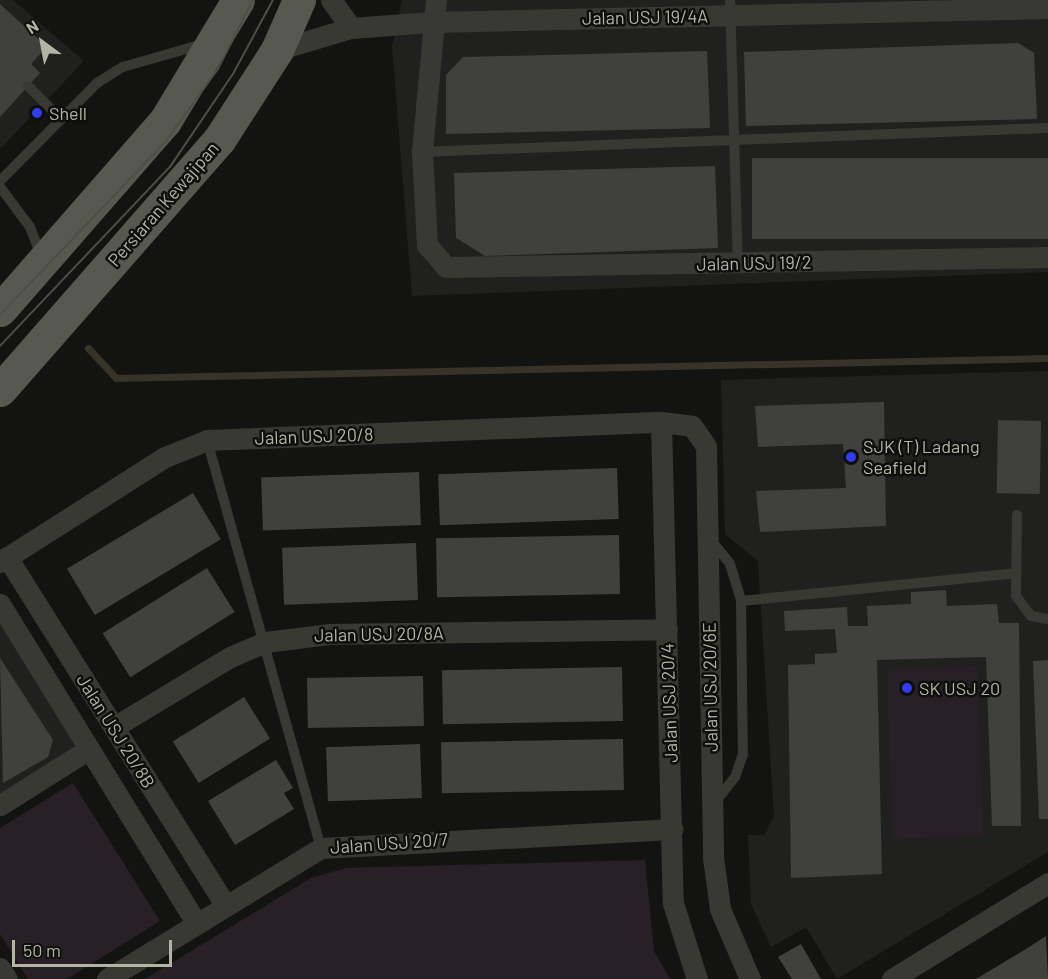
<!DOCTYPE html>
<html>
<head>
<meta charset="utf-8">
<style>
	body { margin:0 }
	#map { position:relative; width:1048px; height:979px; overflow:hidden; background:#131412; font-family:Barlow,sans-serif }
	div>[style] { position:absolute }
	.built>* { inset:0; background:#20211e }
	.green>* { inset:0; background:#282026; transform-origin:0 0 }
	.stream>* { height:7px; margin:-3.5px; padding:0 3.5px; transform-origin:3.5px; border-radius:3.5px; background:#373329 }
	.building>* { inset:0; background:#40413c; transform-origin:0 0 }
	.lane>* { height:10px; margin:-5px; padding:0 5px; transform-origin:5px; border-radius:5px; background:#383933 }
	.street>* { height:21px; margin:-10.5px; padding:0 10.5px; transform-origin:10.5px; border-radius:10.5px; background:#383933 }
	.primary>* { height:33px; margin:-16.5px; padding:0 16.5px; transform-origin:16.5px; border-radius:16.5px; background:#57584f }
	.tram>* { height:1.5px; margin:-0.75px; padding:0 0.75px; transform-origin:0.75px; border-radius:0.75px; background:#4e4e46 }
	.dots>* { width:16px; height:16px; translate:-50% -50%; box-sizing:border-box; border:3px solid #0e0f0d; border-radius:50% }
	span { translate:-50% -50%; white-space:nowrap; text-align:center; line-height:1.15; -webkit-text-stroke:5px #0e0f0d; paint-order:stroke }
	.street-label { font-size:18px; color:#b4b4a4 }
	.poi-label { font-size:18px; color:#b4b4a4 }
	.left { translate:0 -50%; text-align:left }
	.north { position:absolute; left:12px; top:12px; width:60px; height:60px; -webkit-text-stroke:4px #0e0f0d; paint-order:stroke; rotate:328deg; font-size:16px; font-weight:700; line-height:24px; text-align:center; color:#b4b4a4 }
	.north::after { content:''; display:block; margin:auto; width:21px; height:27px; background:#b4b4a4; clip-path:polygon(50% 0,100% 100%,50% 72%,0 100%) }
	.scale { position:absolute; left:12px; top:940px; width:160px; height:27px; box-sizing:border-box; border:3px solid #b4b4a4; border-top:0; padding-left:8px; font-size:18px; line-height:21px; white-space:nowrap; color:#b4b4a4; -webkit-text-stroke:4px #0e0f0d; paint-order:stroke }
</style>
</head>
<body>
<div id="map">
	<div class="built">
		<div style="clip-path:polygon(0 0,13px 0,84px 61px,0 149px)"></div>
		<div style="clip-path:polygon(402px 0,1048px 0,1048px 272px,412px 296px,392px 46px)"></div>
		<div style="clip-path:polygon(1048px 371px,1048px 852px,837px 979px,806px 927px,771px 947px,751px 904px,748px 835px,764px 835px,774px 816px,758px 561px,725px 534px,721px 380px)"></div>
		<div style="clip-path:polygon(0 604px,89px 749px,0 805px)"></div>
	</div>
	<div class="green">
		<div style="left:977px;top:666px;width:170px;height:90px;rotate:88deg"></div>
		<div style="clip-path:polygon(73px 783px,160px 921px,67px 979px,28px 979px,0 934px,0 828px)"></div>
		<div style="clip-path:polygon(645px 860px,654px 951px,670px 979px,145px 979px,311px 878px,346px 868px)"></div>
	</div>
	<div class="stream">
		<div style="left:88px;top:348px;width:41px;rotate:47deg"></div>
		<div style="left:116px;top:378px;width:932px;rotate:-1.23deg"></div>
	</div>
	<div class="building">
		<div style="clip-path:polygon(0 4px,47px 47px,31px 64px,40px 73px,0 117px)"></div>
		<div style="clip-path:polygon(1018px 43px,1034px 53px,1037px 119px,746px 126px,744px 52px)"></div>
		<div style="clip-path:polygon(707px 51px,710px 128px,446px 134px,446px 75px,463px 57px)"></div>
		<div style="left:1048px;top:158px;width:81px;height:296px;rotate:90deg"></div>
		<div style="clip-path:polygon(715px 166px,718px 248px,485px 256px,456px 238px,454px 173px)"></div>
		<div style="clip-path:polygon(884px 402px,886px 526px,760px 532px,756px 491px,846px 488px,843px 444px,758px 447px,755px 406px)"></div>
		<div style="left:1041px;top:421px;width:73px;height:43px;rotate:91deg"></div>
		<div style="left:617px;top:468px;width:51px;height:179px;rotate:88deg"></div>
		<div style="left:419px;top:472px;width:53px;height:158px;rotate:88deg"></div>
		<div style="left:193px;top:493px;width:54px;height:147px;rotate:59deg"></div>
		<div style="left:619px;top:535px;width:59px;height:183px;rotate:89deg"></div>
		<div style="left:416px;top:543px;width:57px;height:134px;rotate:88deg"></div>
		<div style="left:207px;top:568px;width:52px;height:123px;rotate:58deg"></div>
		<div style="clip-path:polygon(946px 590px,947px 606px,997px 604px,999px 623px,1019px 623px,1021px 826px,992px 826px,986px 657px,877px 660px,882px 874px,791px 878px,788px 665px,815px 664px,815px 654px,837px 653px,835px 629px,785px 631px,784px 611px,847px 607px,848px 626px,868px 626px,867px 606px,911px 604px,911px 592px)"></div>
		<div style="clip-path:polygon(0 658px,53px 740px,48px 757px,3px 783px)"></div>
		<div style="clip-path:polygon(1048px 660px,1048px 819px,1039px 819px,1033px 661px)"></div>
		<div style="left:622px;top:667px;width:54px;height:180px;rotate:89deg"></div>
		<div style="left:423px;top:676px;width:50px;height:116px;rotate:89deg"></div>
		<div style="left:244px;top:697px;width:49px;height:84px;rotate:58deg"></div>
		<div style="left:623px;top:739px;width:51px;height:182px;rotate:89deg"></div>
		<div style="left:420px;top:744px;width:54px;height:94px;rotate:88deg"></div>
		<div style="clip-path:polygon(276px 760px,293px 788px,284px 793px,294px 809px,235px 845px,208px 801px)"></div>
		<div style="clip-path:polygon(1046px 936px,1048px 979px,976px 979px,1026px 949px)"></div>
		<div style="clip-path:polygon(801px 944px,821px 979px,792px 979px,778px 957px)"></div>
	</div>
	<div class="lane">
		<div style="left:730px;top:0;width:263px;rotate:88.3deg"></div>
		<div style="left:28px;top:86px;width:47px;rotate:45deg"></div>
		<div style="left:422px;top:152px;width:626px;rotate:-2.2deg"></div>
		<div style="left:0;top:181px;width:138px;rotate:-45.3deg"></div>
		<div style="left:97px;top:83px;width:31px;rotate:-32deg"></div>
		<div style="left:123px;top:67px;width:83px;rotate:-16deg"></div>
		<div style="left:0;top:187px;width:50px;rotate:53.1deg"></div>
		<div style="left:30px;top:227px;width:30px;rotate:69deg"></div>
		<div style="left:207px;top:440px;width:424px;rotate:74.4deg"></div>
		<div style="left:1017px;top:515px;width:81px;rotate:90.7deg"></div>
		<div style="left:1016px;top:596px;width:25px;rotate:53deg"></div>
		<div style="left:1031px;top:616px;width:17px;rotate:10deg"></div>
		<div style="left:710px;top:539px;width:32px;rotate:51deg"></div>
		<div style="left:730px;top:564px;width:39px;rotate:73deg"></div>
		<div style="left:741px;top:601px;width:153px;rotate:89.3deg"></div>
		<div style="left:743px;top:754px;width:24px;rotate:109deg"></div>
		<div style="left:735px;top:777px;width:33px;rotate:128deg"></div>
		<div style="left:741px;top:601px;width:275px;rotate:-5.8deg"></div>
	</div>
	<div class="street">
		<div style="left:331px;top:0;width:34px;rotate:54deg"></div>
		<div style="left:436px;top:0;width:153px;rotate:95.3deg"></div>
		<div style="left:422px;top:152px;width:93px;rotate:86.9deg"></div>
		<div style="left:427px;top:245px;width:29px;rotate:49deg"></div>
		<div style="left:446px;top:267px;width:602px;rotate:-0.95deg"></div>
		<div style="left:277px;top:50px;width:77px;rotate:-16.6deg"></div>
		<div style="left:351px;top:28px;width:80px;rotate:-4.3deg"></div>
		<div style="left:431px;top:22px;width:617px;rotate:-1.3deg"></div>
		<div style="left:661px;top:422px;width:481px;rotate:88.6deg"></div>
		<div style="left:673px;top:903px;width:80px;rotate:72.5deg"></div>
		<div style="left:7px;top:557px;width:410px;rotate:57.9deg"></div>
		<div style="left:0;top:562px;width:196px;rotate:-32.5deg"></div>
		<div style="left:165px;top:457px;width:45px;rotate:-22deg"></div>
		<div style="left:207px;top:440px;width:454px;rotate:-2.3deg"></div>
		<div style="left:661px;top:422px;width:31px;rotate:7deg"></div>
		<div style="left:692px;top:426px;width:24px;rotate:55deg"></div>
		<div style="left:706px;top:446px;width:411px;rotate:89deg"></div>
		<div style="left:713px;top:857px;width:52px;rotate:82.3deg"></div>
		<div style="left:720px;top:909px;width:76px;rotate:66.8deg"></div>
		<div style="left:0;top:604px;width:374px;rotate:58.4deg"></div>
		<div style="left:114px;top:727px;width:135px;rotate:-31.1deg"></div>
		<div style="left:230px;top:657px;width:38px;rotate:-23deg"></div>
		<div style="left:265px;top:642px;width:64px;rotate:-7.1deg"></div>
		<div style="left:329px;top:634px;width:338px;rotate:-0.8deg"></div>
		<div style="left:0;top:805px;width:105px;rotate:-32.2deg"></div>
		<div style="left:0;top:968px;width:13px;rotate:58deg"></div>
		<div style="left:107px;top:979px;width:251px;rotate:-31.5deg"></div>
		<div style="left:321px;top:848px;width:352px;rotate:-3.1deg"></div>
		<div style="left:892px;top:979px;width:183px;rotate:-31.6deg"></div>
	</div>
	<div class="primary">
		<div style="left:0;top:310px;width:251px;rotate:-48.9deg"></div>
		<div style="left:165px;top:121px;width:141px;rotate:-58.9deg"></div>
		<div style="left:0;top:390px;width:332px;rotate:-48.8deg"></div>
		<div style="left:219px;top:140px;width:107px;rotate:-57.2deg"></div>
		<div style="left:277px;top:50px;width:55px;rotate:-66.3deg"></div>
	</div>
	<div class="tram">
		<div style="left:0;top:315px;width:240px;rotate:-46.3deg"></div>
		<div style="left:166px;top:141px;width:89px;rotate:-54.2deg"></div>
		<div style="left:218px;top:69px;width:77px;rotate:-63.1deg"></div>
		<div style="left:0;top:346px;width:247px;rotate:-46.5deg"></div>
		<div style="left:170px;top:167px;width:112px;rotate:-55.9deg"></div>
		<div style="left:233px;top:74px;width:84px;rotate:-61.6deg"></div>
	</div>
	<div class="dots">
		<div style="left:37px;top:113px;background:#2f3cef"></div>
		<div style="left:851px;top:457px;background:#2f3cef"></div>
		<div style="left:907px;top:688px;background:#2f3cef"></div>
	</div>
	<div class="street-label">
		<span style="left:645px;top:17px;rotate:-1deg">Jalan USJ 19/4A</span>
		<span style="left:163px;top:204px;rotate:-49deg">Persiaran Kewajipan</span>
		<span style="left:754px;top:263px;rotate:-1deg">Jalan USJ 19/2</span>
		<span style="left:314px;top:436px;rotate:-2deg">Jalan USJ 20/8</span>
		<span style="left:379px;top:634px;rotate:-1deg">Jalan USJ 20/8A</span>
		<span style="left:710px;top:687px;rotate:-91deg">Jalan USJ 20/6E</span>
		<span style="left:669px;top:703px;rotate:-92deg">Jalan USJ 20/4</span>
		<span style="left:116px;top:731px;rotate:58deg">Jalan USJ 20/8B</span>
		<span style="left:389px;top:843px;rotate:-4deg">Jalan USJ 20/7</span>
	</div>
	<div class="poi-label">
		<span class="left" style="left:49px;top:113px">Shell</span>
		<span class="left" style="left:863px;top:457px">SJK (T) Ladang<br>Seafield</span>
		<span class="left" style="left:919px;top:688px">SK USJ 20</span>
	</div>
	<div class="north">N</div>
	<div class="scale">50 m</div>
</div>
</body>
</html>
